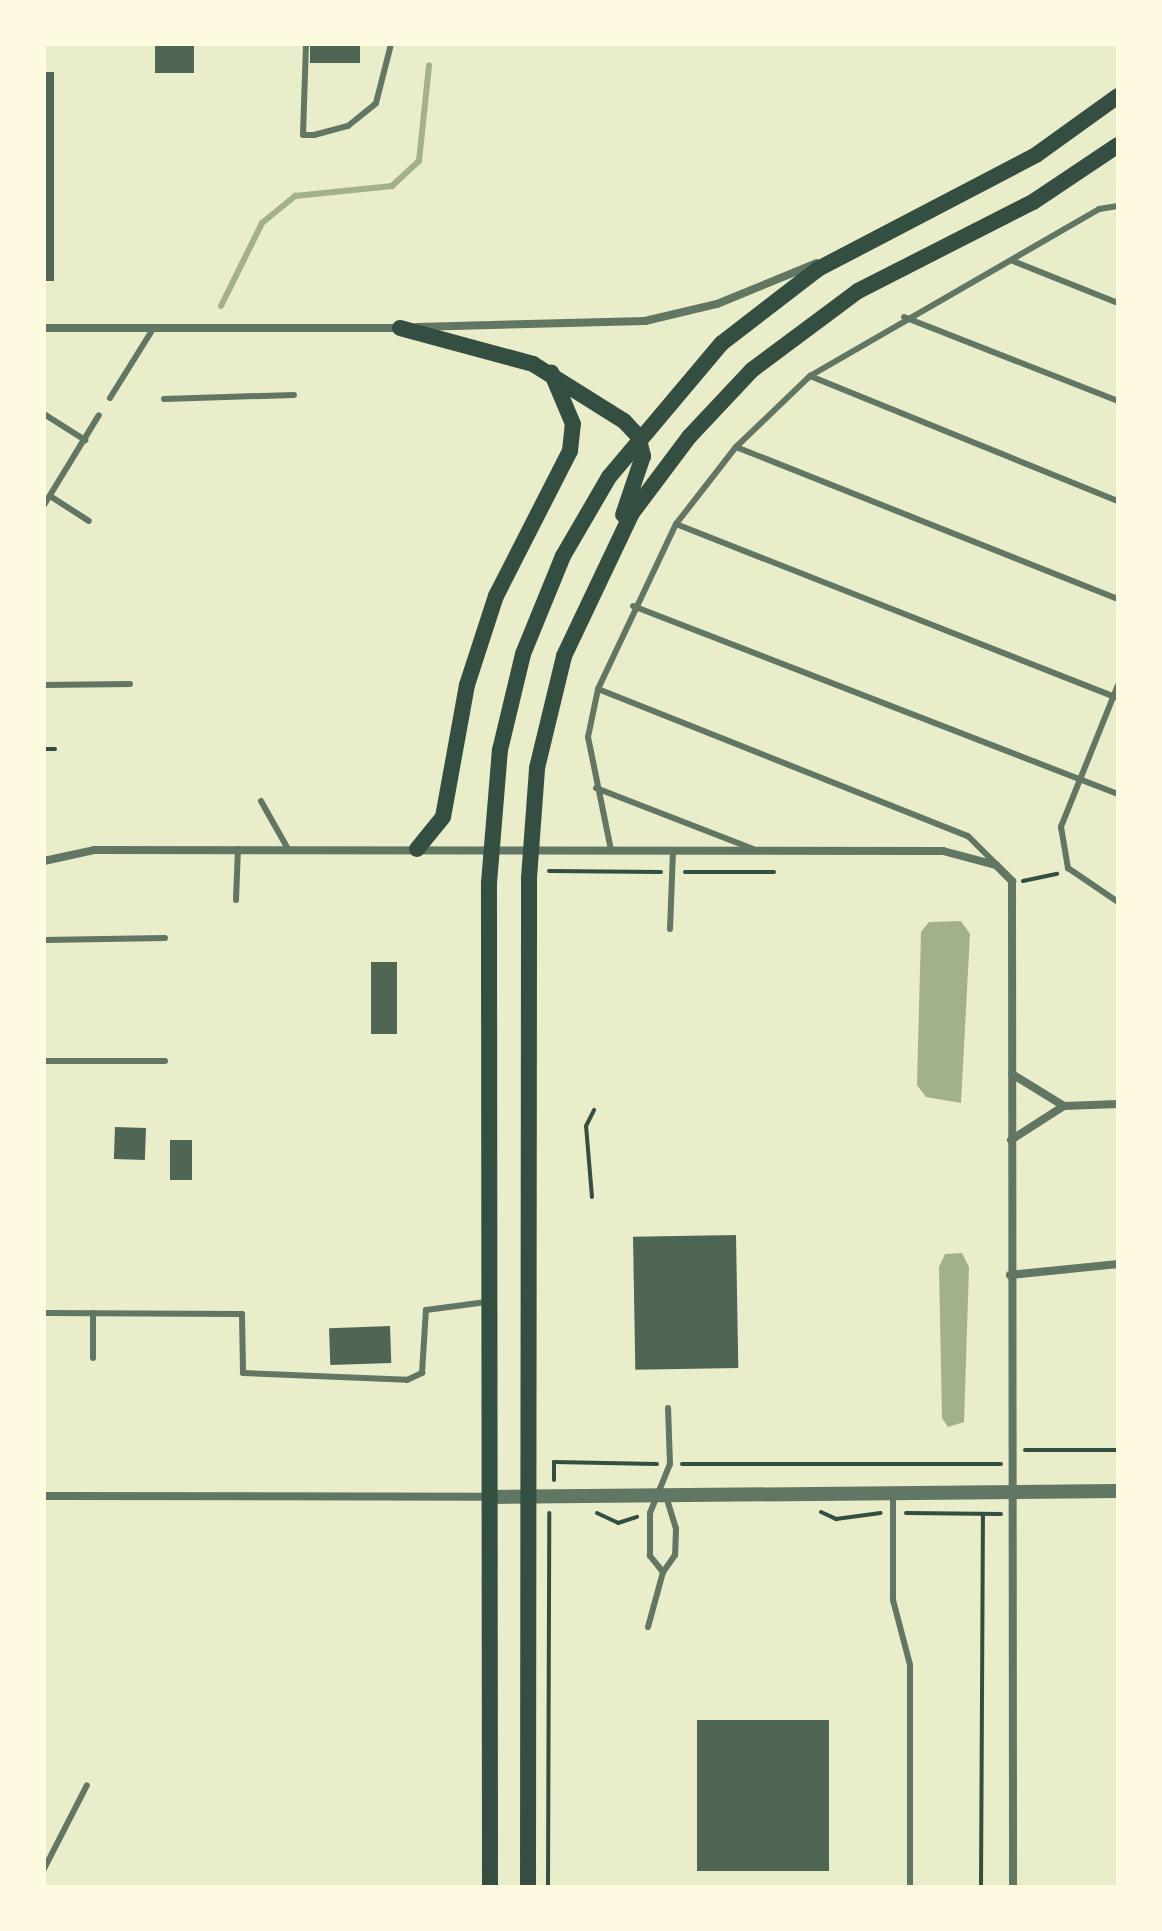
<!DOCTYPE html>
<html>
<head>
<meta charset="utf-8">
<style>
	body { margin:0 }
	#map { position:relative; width:1162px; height:1931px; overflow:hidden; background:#e9edc9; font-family:Lato,sans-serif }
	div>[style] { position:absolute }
	.water>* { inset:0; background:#a3b18a }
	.stream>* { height:6px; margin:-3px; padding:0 3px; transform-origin:3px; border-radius:3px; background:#a3b18a }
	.building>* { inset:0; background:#4f6655; transform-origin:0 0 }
	.path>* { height:4px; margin:-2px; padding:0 2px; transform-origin:2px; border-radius:2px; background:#344e41 }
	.service>* { height:6px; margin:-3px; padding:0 3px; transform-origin:3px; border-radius:3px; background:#617663 }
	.minor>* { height:8px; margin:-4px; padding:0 4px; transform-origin:4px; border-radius:4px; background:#617663 }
	.tertiary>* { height:14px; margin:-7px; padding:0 7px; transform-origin:7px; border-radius:7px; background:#617663 }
	.secondary>* { height:16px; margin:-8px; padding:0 8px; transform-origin:8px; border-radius:8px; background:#344e41 }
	span { translate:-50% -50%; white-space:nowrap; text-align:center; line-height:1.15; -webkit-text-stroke:8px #fefae0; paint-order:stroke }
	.frame { position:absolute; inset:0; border:46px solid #fefae0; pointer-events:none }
</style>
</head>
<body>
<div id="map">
	<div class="water">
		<div style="clip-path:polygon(961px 921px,970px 934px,961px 1103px,926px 1097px,917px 1085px,921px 932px,929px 922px)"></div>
		<div style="clip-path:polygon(962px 1253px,969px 1267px,964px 1422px,948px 1427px,942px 1418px,939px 1267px,945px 1254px)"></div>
	</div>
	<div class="stream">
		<div style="left:221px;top:306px;width:93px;rotate:-63.7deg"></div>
		<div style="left:262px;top:223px;width:43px;rotate:-39.3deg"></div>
		<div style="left:295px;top:196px;width:98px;rotate:-5.9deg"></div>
		<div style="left:392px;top:186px;width:37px;rotate:-43deg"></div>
		<div style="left:419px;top:161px;width:96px;rotate:-84deg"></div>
	</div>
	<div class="building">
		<div style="left:155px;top:44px;width:39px;height:29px"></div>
		<div style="left:310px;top:44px;width:50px;height:19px"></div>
		<div style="left:44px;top:72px;width:10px;height:209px"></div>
		<div style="left:371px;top:962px;width:26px;height:72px"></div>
		<div style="left:115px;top:1127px;width:31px;height:32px;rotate:2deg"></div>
		<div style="left:170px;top:1140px;width:22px;height:40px"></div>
		<div style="left:736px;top:1235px;width:133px;height:103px;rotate:89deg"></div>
		<div style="left:390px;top:1326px;width:37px;height:61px;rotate:88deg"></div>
		<div style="left:697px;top:1720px;width:132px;height:151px"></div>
	</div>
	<div class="path">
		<div style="left:44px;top:749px;width:11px"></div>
		<div style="left:549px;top:871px;width:112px;rotate:0.5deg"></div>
		<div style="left:685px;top:872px;width:89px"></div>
		<div style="left:1023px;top:881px;width:35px;rotate:-12deg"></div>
		<div style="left:592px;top:1197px;width:71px;rotate:-94.8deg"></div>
		<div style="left:586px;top:1126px;width:18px;rotate:-63deg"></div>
		<div style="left:1025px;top:1450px;width:93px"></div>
		<div style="left:682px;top:1464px;width:319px"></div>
		<div style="left:554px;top:1480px;width:18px;rotate:-90deg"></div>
		<div style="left:554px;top:1462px;width:103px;rotate:1.1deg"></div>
		<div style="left:821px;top:1512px;width:17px;rotate:25deg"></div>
		<div style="left:836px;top:1519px;width:45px;rotate:-7.6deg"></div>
		<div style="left:597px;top:1513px;width:23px;rotate:25deg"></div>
		<div style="left:618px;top:1523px;width:20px;rotate:-18deg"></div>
		<div style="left:906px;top:1513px;width:95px;rotate:0.6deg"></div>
		<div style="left:548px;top:1887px;width:374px;rotate:-89.8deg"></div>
		<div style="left:981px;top:1887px;width:373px;rotate:-89.7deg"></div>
	</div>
	<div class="service">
		<div style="left:306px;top:44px;width:91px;rotate:91.9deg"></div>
		<div style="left:303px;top:135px;width:11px"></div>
		<div style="left:314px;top:135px;width:35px;rotate:-15deg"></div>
		<div style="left:348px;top:126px;width:36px;rotate:-39deg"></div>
		<div style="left:376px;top:103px;width:61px;rotate:-75.7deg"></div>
		<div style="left:1013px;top:261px;width:113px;rotate:21.8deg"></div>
		<div style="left:904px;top:317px;width:230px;rotate:21.4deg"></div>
		<div style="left:810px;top:376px;width:332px;rotate:22.1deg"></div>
		<div style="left:110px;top:398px;width:81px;rotate:-58.1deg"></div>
		<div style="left:164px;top:399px;width:130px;rotate:-1.8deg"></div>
		<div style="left:44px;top:414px;width:49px;rotate:32.4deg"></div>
		<div style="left:736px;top:447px;width:411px;rotate:21.7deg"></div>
		<div style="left:50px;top:496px;width:46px;rotate:32.7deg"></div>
		<div style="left:44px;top:505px;width:105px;rotate:-58.6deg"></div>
		<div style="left:676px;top:524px;width:475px;rotate:21.5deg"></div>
		<div style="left:633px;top:606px;width:520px;rotate:21.19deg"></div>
		<div style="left:44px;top:685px;width:86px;rotate:-0.7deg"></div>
		<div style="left:1118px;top:685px;width:153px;rotate:111.9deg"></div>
		<div style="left:1061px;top:827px;width:42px;rotate:80.3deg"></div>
		<div style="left:1068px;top:868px;width:60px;rotate:34.2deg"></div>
		<div style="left:598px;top:689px;width:398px;rotate:21.7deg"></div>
		<div style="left:968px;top:836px;width:38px;rotate:45deg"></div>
		<div style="left:596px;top:788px;width:168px;rotate:21.2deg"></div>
		<div style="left:261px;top:801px;width:55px;rotate:60.6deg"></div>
		<div style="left:611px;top:850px;width:115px;rotate:-101.5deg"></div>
		<div style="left:588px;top:737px;width:49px;rotate:-78.2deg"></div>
		<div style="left:598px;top:689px;width:183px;rotate:-64.7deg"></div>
		<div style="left:676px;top:524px;width:98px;rotate:-52.1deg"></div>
		<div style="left:736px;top:447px;width:103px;rotate:-43.8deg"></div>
		<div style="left:810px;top:376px;width:334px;rotate:-30deg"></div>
		<div style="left:1099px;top:209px;width:19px;rotate:-9deg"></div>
		<div style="left:236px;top:900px;width:51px;rotate:-87.8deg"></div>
		<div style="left:670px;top:929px;width:79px;rotate:-87.8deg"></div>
		<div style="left:44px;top:940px;width:121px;rotate:-0.9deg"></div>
		<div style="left:44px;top:1061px;width:121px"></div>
		<div style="left:44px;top:1313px;width:198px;rotate:0.3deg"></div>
		<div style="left:242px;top:1314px;width:59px;rotate:89deg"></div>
		<div style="left:243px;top:1373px;width:164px;rotate:2.4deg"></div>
		<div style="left:407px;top:1380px;width:17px;rotate:-25deg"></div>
		<div style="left:422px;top:1373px;width:63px;rotate:-86.4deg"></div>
		<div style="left:426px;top:1310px;width:61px;rotate:-7.6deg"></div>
		<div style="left:93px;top:1313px;width:45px;rotate:90deg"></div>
		<div style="left:893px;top:1494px;width:106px;rotate:90deg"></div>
		<div style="left:893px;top:1600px;width:67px;rotate:75.3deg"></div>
		<div style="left:910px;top:1665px;width:222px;rotate:90deg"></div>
		<div style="left:666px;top:1496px;width:34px;rotate:73deg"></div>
		<div style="left:676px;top:1529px;width:26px;rotate:92deg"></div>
		<div style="left:675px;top:1555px;width:21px;rotate:125deg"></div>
		<div style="left:663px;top:1572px;width:21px;rotate:-129deg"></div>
		<div style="left:650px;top:1556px;width:43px;rotate:-90deg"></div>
		<div style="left:650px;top:1513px;width:53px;rotate:-67.8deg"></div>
		<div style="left:670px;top:1464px;width:56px;rotate:-92deg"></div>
		<div style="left:648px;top:1627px;width:57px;rotate:-74.7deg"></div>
		<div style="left:44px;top:1869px;width:94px;rotate:-62.9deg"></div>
	</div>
	<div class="minor">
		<div style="left:417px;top:327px;width:228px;rotate:-1.5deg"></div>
		<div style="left:645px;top:321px;width:74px;rotate:-13.3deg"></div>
		<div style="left:717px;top:304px;width:108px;rotate:-22.3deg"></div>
		<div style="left:44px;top:328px;width:356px"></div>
		<div style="left:44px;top:861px;width:51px;rotate:-12.4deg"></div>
		<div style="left:94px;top:850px;width:849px;rotate:0.07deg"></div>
		<div style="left:943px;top:851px;width:55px;rotate:14.8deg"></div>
		<div style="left:996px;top:865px;width:23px;rotate:45deg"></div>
		<div style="left:1012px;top:881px;width:1006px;rotate:89.94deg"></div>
		<div style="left:1064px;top:1106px;width:54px;rotate:-2.1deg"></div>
		<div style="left:1011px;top:1140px;width:63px;rotate:-32.7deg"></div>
		<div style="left:1064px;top:1106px;width:61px;rotate:-148.4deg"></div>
		<div style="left:1010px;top:1275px;width:109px;rotate:-5.8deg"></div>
		<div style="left:44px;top:1496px;width:445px;rotate:0.1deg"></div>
	</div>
	<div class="tertiary">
		<div style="left:489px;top:1497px;width:629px;rotate:-0.55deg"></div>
	</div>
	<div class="secondary">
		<div style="left:400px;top:328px;width:138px;rotate:15.1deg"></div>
		<div style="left:533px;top:364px;width:107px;rotate:32.1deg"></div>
		<div style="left:624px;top:421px;width:21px;rotate:47deg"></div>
		<div style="left:638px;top:436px;width:21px;rotate:76deg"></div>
		<div style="left:643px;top:456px;width:62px;rotate:108.7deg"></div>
		<div style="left:417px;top:849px;width:41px;rotate:-50.9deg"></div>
		<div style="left:443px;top:817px;width:134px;rotate:-79.7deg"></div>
		<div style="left:467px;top:685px;width:94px;rotate:-72deg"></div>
		<div style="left:496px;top:596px;width:163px;rotate:-63deg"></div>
		<div style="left:570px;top:451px;width:27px;rotate:-84deg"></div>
		<div style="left:573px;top:424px;width:56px;rotate:-112.9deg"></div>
		<div style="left:490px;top:1887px;width:1004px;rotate:-90.06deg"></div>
		<div style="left:489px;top:883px;width:133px;rotate:-85.3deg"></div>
		<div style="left:500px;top:750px;width:99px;rotate:-76.5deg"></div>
		<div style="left:523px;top:654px;width:106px;rotate:-67.8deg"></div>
		<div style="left:563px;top:556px;width:91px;rotate:-59.8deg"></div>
		<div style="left:609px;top:477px;width:175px;rotate:-49.9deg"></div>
		<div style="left:722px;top:343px;width:121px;rotate:-37.6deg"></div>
		<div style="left:818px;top:269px;width:246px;rotate:-27.6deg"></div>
		<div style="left:1036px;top:155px;width:101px;rotate:-35.7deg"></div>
		<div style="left:528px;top:1887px;width:1009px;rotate:-89.94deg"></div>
		<div style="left:529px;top:878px;width:110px;rotate:-85.8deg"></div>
		<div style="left:537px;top:768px;width:115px;rotate:-76.4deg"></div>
		<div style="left:564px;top:656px;width:158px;rotate:-64.6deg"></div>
		<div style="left:632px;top:513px;width:95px;rotate:-53.1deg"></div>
		<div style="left:689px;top:437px;width:92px;rotate:-46.8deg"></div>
		<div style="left:752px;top:370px;width:132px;rotate:-36.7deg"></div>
		<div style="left:858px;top:291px;width:196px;rotate:-27deg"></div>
		<div style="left:1033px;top:202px;width:102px;rotate:-33.8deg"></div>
	</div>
	<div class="frame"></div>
</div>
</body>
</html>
